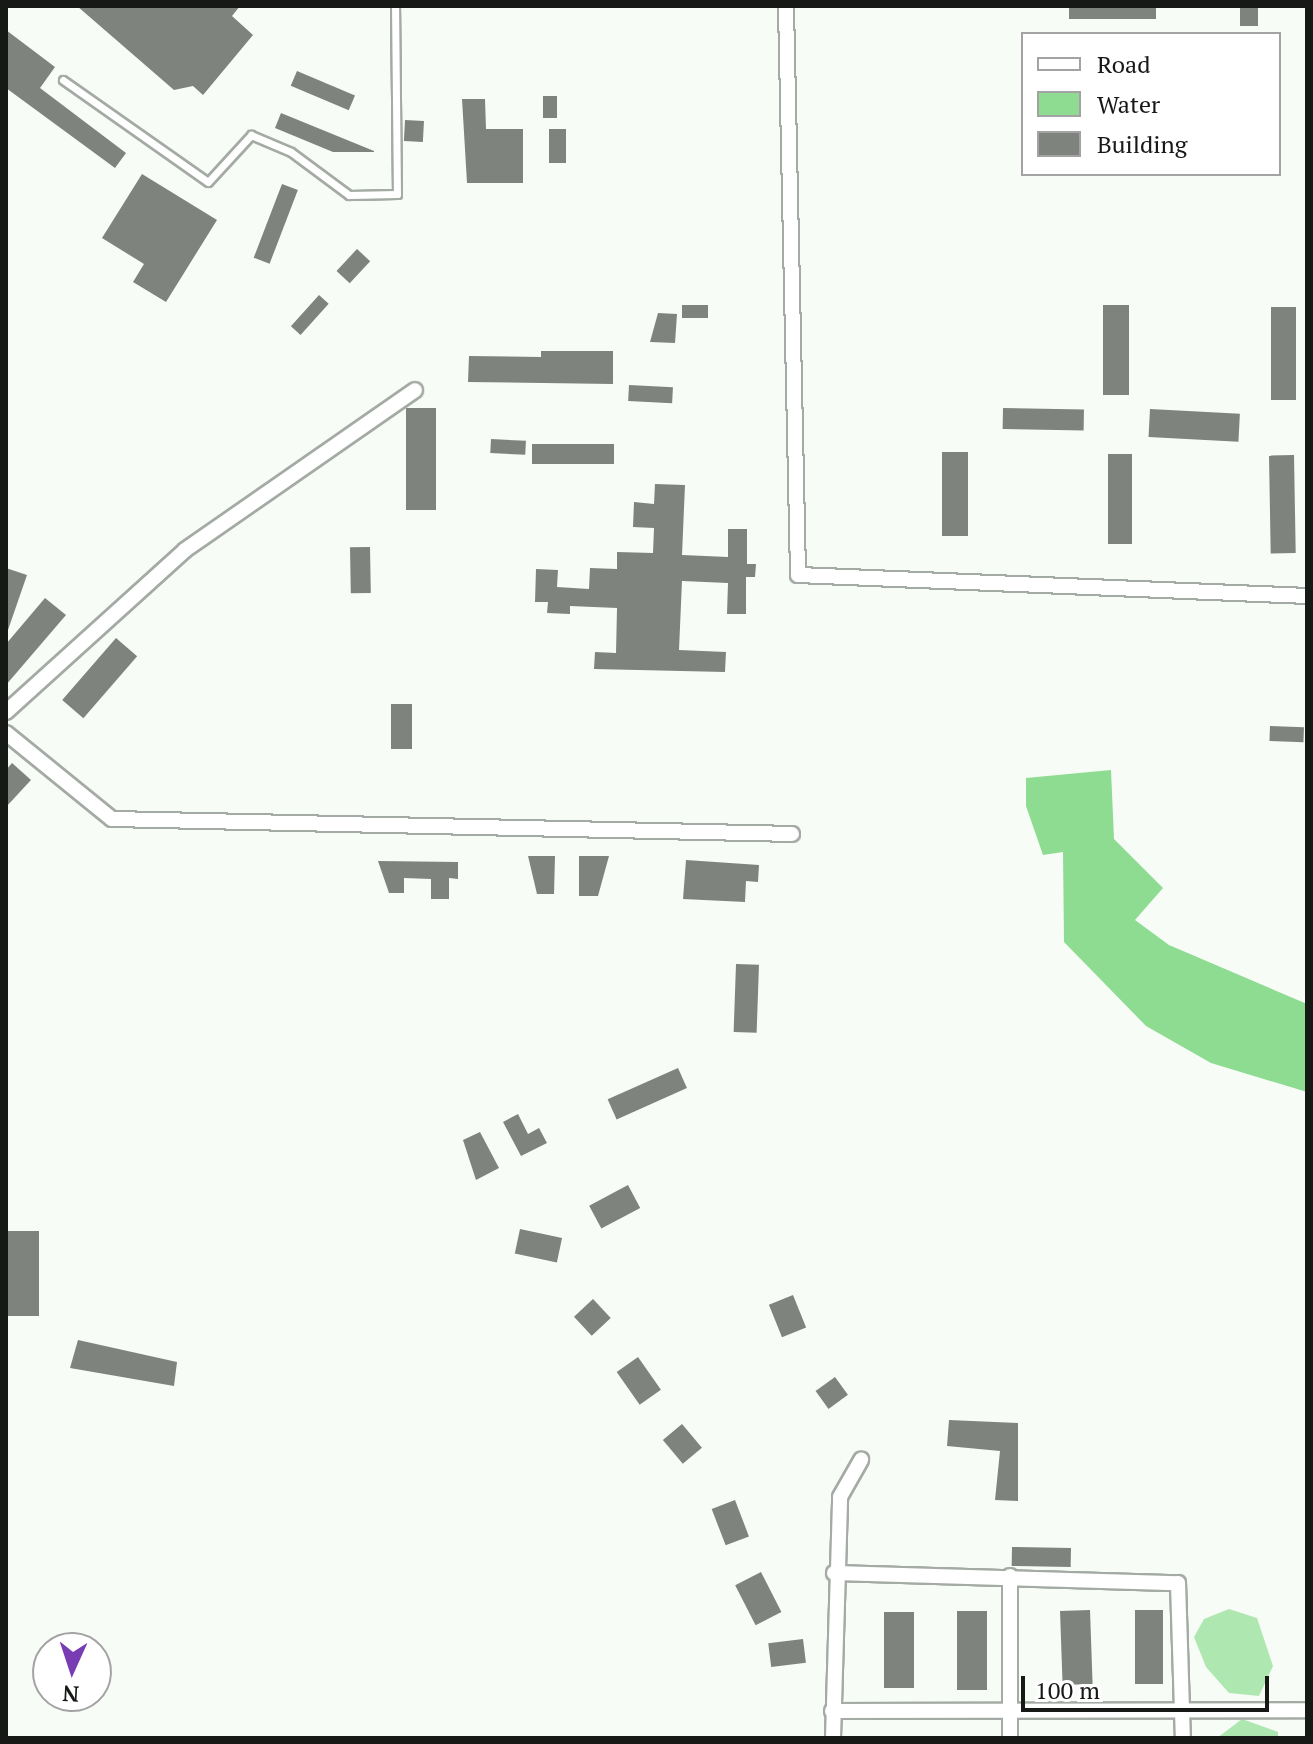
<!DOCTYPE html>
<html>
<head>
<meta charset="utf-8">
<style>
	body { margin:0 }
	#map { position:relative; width:1313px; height:1744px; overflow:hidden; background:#f7fcf7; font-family:"PT Serif",serif }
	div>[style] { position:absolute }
	.green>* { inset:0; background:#aee8b0 }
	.water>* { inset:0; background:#8edc91 }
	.building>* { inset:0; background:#7e837e; transform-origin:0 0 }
	.roads { filter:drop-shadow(2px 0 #a4aaa4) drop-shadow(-2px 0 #a4aaa4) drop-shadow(0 2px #a4aaa4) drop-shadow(0 -2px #a4aaa4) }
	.service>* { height:7px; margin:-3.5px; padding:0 3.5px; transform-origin:3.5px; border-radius:3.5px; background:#fff }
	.minor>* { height:14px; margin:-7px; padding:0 7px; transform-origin:7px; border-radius:7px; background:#fff }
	span { translate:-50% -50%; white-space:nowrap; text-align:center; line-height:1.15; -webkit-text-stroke:6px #fff; paint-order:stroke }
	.frame { position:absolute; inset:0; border:8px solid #171917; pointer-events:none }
	.legend { position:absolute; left:1021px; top:32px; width:260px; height:144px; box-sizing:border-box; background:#fff; border:2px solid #a2a3a2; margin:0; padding:10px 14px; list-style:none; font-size:24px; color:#171917 }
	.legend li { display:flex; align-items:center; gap:16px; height:40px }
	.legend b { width:40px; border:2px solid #a2a3a2 }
	.north { position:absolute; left:32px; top:1632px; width:80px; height:80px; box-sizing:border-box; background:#fff; border:2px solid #a2a3a2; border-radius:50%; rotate:183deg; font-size:22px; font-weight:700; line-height:32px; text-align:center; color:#171917 }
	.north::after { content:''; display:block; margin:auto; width:28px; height:36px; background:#793db3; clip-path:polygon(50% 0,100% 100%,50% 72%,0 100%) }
	.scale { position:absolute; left:1021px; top:1676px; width:248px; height:36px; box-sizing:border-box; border:4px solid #171917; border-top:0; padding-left:10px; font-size:24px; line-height:28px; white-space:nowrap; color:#171917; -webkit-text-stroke:6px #fff; paint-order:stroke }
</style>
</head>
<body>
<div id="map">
	<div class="green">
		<div style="clip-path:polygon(1229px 1609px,1257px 1618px,1273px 1666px,1259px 1696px,1229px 1693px,1206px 1667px,1194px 1637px,1204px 1619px)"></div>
		<div style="clip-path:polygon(1242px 1719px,1278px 1732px,1278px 1738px,1217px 1738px)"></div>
	</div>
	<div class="water">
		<div style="clip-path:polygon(1111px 770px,1114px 839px,1163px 888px,1135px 920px,1169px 945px,1307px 1004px,1307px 1092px,1211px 1063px,1146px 1026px,1064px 942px,1063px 852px,1043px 855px,1026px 806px,1026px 778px)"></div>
	</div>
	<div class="building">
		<div style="clip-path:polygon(77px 6px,240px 6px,232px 16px,253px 35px,203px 95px,193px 86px,174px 90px)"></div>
		<div style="left:1069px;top:6px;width:87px;height:13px"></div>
		<div style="left:1240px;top:6px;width:18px;height:20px"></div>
		<div style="clip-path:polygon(6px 30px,55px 67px,40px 88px,126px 153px,115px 168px,6px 88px)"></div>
		<div style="left:297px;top:71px;width:63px;height:16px;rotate:23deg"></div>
		<div style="left:543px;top:96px;width:14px;height:22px"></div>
		<div style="clip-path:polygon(462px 99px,485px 99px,486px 129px,523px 129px,523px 183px,467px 183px)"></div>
		<div style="clip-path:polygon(281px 113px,374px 151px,374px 152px,333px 152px,275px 128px)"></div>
		<div style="left:405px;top:120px;width:19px;height:21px;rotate:3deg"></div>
		<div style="left:549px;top:129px;width:17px;height:34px"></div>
		<div style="clip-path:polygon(142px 174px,217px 220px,166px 302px,133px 282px,144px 264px,102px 238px)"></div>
		<div style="left:282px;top:184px;width:17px;height:79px;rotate:21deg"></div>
		<div style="left:357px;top:249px;width:18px;height:30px;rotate:43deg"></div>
		<div style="left:319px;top:295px;width:13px;height:42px;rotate:42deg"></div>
		<div style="left:682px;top:305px;width:26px;height:13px"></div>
		<div style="left:1103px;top:305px;width:26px;height:90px"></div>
		<div style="left:1271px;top:307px;width:25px;height:93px"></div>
		<div style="clip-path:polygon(658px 313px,677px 314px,675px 343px,650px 342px)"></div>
		<div style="clip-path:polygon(541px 351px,613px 351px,613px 384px,468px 382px,469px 356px,541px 357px)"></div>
		<div style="left:629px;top:385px;width:44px;height:16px;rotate:3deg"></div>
		<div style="left:406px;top:408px;width:30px;height:102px"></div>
		<div style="left:1003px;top:408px;width:81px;height:21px;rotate:1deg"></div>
		<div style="left:1150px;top:409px;width:90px;height:28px;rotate:3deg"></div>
		<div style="left:491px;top:439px;width:35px;height:14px;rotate:3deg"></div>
		<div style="left:614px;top:444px;width:20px;height:82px;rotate:90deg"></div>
		<div style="left:942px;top:452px;width:26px;height:84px"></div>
		<div style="left:1108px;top:454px;width:24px;height:90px"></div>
		<div style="left:1294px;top:455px;width:98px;height:25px;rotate:89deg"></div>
		<div style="clip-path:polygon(655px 484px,685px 485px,682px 555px,728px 557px,728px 529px,747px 529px,747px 564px,756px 564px,755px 577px,746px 577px,746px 614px,727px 614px,728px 583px,682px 581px,679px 650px,726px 652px,725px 672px,594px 669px,595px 652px,616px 653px,617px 608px,570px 606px,570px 614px,547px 613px,548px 602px,535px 602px,536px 569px,558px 570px,557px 587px,589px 589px,590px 568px,617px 569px,617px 552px,653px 553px,654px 528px,633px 527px,634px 502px,654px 504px)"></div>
		<div style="left:370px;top:547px;width:46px;height:20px;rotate:89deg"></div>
		<div style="clip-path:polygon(6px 568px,27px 575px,8px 630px,6px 630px)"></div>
		<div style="clip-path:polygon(45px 598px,66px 615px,6px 685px,6px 644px)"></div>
		<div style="left:116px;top:638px;width:28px;height:82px;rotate:41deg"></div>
		<div style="left:391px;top:704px;width:21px;height:45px"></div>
		<div style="left:1270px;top:726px;width:34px;height:15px;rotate:2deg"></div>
		<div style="clip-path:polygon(12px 763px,31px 780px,6px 807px,6px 770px)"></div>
		<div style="clip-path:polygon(528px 856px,555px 856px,554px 894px,537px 894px)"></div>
		<div style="clip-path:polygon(579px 856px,609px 856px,598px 896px,579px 896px)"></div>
		<div style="clip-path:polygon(686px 860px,759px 865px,758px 882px,746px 881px,745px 902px,683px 899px)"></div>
		<div style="clip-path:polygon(378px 861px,458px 862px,458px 879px,449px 878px,449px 899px,431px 899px,431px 879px,404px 878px,404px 893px,389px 893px)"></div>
		<div style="left:736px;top:964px;width:23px;height:68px;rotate:2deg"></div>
		<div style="left:678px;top:1068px;width:22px;height:77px;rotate:66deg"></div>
		<div style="clip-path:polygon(518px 1114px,528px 1134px,539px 1128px,547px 1143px,521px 1156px,503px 1122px)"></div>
		<div style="clip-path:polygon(480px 1132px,499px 1168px,476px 1180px,463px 1140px)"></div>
		<div style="left:628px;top:1185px;width:26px;height:44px;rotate:62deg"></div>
		<div style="left:520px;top:1229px;width:43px;height:25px;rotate:12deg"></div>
		<div style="left:6px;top:1231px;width:33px;height:85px"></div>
		<div style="left:793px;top:1295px;width:35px;height:26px;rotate:68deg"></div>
		<div style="left:593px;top:1299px;width:26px;height:26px;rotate:47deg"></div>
		<div style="clip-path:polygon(78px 1340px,177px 1362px,174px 1386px,70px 1368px)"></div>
		<div style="left:638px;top:1357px;width:40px;height:26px;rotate:55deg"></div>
		<div style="left:835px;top:1377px;width:22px;height:24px;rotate:54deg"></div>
		<div style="clip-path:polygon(949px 1420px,1018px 1423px,1018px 1501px,995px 1500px,1000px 1451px,947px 1446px)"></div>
		<div style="left:682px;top:1424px;width:31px;height:25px;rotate:50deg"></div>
		<div style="left:735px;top:1500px;width:39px;height:25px;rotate:69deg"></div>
		<div style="left:1012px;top:1547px;width:59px;height:19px;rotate:1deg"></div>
		<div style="left:761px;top:1572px;width:45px;height:29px;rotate:63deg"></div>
		<div style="left:1090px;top:1610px;width:74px;height:30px;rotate:88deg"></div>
		<div style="left:1135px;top:1610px;width:28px;height:74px"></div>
		<div style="left:957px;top:1611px;width:30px;height:79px"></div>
		<div style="left:884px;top:1612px;width:30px;height:76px"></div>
		<div style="left:803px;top:1639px;width:24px;height:35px;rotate:83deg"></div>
	</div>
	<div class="roads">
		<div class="service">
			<div style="left:63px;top:80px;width:177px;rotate:35.1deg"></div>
			<div style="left:208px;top:182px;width:64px;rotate:-47.5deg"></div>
			<div style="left:251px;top:135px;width:43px;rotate:23deg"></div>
			<div style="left:291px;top:152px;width:72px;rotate:36.6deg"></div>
			<div style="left:349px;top:195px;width:48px;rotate:-1.2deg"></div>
			<div style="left:397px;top:194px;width:188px;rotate:-90.6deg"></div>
		</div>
		<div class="minor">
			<div style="left:786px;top:6px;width:569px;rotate:88.79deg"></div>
			<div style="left:798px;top:575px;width:509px;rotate:2.36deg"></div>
			<div style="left:6px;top:712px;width:241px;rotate:-42.1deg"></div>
			<div style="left:185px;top:550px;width:280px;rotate:-34.8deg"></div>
			<div style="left:6px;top:733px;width:136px;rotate:39.1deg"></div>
			<div style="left:112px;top:819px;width:680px;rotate:1.26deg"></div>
			<div style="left:834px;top:1573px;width:344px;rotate:1.7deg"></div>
			<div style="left:1178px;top:1583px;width:155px;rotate:88.2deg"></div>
			<div style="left:832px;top:1711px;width:475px;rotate:-0.1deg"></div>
			<div style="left:833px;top:1738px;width:241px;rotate:-88.3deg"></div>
			<div style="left:840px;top:1497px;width:43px;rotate:-60.4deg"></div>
			<div style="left:1010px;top:1738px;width:162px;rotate:-90deg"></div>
		</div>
	</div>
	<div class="frame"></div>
	<ul class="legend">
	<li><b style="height:10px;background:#fff"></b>Road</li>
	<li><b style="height:22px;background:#8edc91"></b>Water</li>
	<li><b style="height:22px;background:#7e837e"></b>Building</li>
	</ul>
	<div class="north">N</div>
	<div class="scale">100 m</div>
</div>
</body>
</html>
